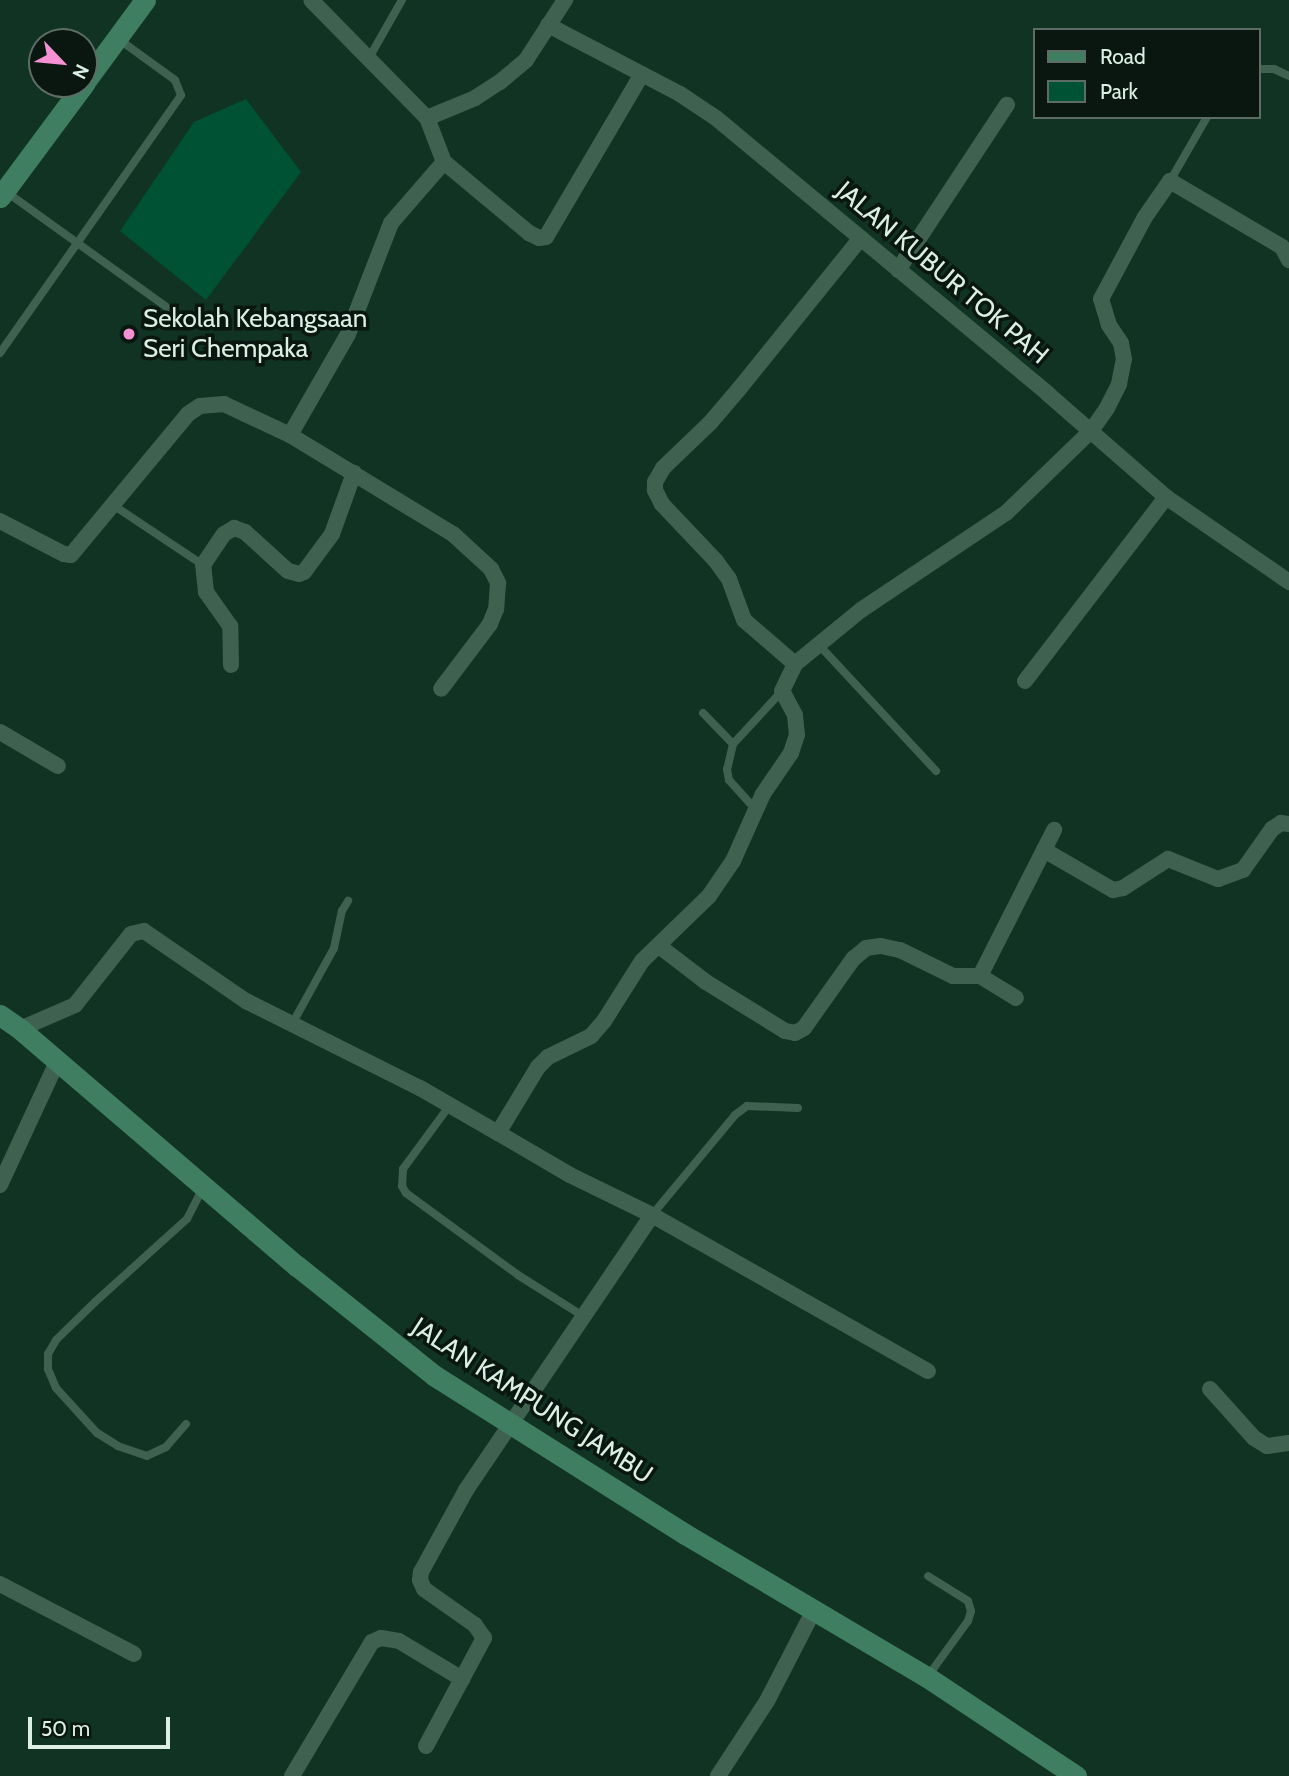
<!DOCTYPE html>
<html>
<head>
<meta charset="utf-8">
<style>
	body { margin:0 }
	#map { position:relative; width:1289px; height:1776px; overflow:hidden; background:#113324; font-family:Cabin,sans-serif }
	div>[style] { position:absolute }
	.green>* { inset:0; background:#005235 }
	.lane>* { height:8px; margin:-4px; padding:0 4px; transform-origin:4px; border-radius:4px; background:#3f6250 }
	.street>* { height:16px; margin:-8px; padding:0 8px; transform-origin:8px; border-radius:8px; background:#3f6250 }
	.secondary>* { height:21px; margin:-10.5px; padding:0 10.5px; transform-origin:10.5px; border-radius:10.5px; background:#407e61 }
	.dots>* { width:19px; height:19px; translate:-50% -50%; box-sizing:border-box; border:4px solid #091710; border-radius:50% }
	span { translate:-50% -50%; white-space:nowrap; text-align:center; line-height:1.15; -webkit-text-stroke:7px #091710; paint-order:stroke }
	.street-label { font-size:26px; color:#dcefe4 }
	.poi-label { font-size:26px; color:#dcefe4 }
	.left { translate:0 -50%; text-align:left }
	.legend { position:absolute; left:1033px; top:28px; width:228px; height:91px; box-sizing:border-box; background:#091710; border:2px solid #5d6d65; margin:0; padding:9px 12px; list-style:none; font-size:21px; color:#dcefe4 }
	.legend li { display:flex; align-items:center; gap:14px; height:35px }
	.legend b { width:35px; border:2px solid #5d6d65 }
	.north { position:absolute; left:28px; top:28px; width:70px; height:70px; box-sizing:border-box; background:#091710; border:2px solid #5d6d65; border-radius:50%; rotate:116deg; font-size:19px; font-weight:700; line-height:28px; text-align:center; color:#dcefe4 }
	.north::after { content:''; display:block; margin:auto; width:24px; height:32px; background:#f591d2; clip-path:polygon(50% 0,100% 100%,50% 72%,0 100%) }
	.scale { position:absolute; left:28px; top:1717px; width:142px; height:32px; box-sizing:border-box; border:4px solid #dcefe4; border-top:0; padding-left:9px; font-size:21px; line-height:24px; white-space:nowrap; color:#dcefe4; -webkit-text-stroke:5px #091710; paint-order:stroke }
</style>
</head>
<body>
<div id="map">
	<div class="green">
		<div style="clip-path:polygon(246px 99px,301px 172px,206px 300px,120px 231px,194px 122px)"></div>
	</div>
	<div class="lane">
		<div style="left:369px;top:58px;width:67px;rotate:-60.4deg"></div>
		<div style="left:1259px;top:69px;width:15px"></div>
		<div style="left:1274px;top:69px;width:17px;rotate:25deg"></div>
		<div style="left:1170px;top:181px;width:74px;rotate:-60deg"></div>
		<div style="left:5px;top:191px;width:219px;rotate:35.7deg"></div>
		<div style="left:0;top:353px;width:315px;rotate:-54.9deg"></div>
		<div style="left:181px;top:95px;width:16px;rotate:-112deg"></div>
		<div style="left:175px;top:80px;width:72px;rotate:-144.1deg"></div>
		<div style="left:113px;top:505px;width:108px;rotate:33.7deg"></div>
		<div style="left:819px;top:645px;width:172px;rotate:47.1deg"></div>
		<div style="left:703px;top:713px;width:43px;rotate:45.9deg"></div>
		<div style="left:733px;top:744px;width:26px;rotate:103deg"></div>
		<div style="left:727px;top:769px;width:11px;rotate:80deg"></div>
		<div style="left:729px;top:780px;width:39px;rotate:48deg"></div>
		<div style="left:733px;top:744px;width:72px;rotate:-47.2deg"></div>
		<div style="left:291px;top:1026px;width:89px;rotate:-61.1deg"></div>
		<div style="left:334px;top:948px;width:38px;rotate:-78deg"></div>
		<div style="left:342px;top:911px;width:12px;rotate:-59deg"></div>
		<div style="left:450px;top:1105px;width:79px;rotate:126.3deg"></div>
		<div style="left:403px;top:1169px;width:17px;rotate:93deg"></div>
		<div style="left:402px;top:1186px;width:8px;rotate:60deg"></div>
		<div style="left:406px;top:1193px;width:139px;rotate:36.2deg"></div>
		<div style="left:518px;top:1275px;width:77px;rotate:32.2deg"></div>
		<div style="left:652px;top:1215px;width:130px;rotate:-50.3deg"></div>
		<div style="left:735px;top:1115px;width:15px;rotate:-37deg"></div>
		<div style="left:747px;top:1106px;width:51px;rotate:2.2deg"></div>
		<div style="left:186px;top:1424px;width:30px;rotate:131deg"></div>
		<div style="left:166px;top:1447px;width:21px;rotate:155deg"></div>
		<div style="left:147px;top:1456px;width:31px;rotate:-161deg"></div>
		<div style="left:118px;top:1446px;width:25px;rotate:-148deg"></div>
		<div style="left:97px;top:1433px;width:61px;rotate:-132.3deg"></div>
		<div style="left:56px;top:1388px;width:21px;rotate:-113deg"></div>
		<div style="left:48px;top:1369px;width:15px;rotate:-90deg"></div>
		<div style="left:48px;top:1354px;width:16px;rotate:-60deg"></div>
		<div style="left:56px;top:1340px;width:54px;rotate:-44.3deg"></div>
		<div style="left:95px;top:1302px;width:124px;rotate:-42.1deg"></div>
		<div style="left:187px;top:1219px;width:35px;rotate:-63deg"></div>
		<div style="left:928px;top:1676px;width:68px;rotate:-54deg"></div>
		<div style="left:968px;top:1621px;width:10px;rotate:-73deg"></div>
		<div style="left:971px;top:1611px;width:10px;rotate:-107deg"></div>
		<div style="left:968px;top:1601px;width:47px;rotate:-148deg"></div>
	</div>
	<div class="street">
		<div style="left:548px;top:25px;width:149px;rotate:27.6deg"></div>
		<div style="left:680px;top:94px;width:43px;rotate:33.7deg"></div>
		<div style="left:716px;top:118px;width:432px;rotate:39.7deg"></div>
		<div style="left:1048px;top:394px;width:157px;rotate:41.1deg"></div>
		<div style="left:1166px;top:497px;width:150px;rotate:34.6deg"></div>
		<div style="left:427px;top:118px;width:52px;rotate:-22.6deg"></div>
		<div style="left:475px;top:98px;width:30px;rotate:-33deg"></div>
		<div style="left:500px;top:82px;width:34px;rotate:-40deg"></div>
		<div style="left:526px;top:60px;width:72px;rotate:-57deg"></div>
		<div style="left:444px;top:162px;width:111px;rotate:39.9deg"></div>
		<div style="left:529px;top:233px;width:11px;rotate:27deg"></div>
		<div style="left:539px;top:238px;width:7px;rotate:-8deg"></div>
		<div style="left:546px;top:237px;width:189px;rotate:-59.5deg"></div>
		<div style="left:898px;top:270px;width:198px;rotate:-56.6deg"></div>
		<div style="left:290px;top:435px;width:191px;rotate:31.3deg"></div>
		<div style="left:453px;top:534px;width:52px;rotate:42.6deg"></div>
		<div style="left:491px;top:569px;width:16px;rotate:63deg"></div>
		<div style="left:498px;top:583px;width:26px;rotate:94deg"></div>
		<div style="left:496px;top:609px;width:16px;rotate:112deg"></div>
		<div style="left:490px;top:624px;width:81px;rotate:127deg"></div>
		<div style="left:0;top:521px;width:72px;rotate:27.3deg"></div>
		<div style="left:64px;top:554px;width:7px;rotate:8deg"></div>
		<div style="left:71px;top:555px;width:183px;rotate:-50.3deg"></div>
		<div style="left:188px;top:414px;width:14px;rotate:-34deg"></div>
		<div style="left:200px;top:406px;width:24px;rotate:-5deg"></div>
		<div style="left:224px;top:404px;width:73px;rotate:25.2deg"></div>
		<div style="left:290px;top:435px;width:116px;rotate:-60.1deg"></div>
		<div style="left:348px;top:334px;width:119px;rotate:-68.8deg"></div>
		<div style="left:391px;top:223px;width:81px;rotate:-49deg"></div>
		<div style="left:444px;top:162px;width:47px;rotate:-111.1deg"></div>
		<div style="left:427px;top:118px;width:165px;rotate:-134.5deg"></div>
		<div style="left:795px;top:664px;width:67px;rotate:-139.2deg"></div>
		<div style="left:744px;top:620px;width:44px;rotate:-110.1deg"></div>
		<div style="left:729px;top:579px;width:22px;rotate:-126deg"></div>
		<div style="left:716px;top:561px;width:79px;rotate:-133.5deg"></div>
		<div style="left:662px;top:504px;width:16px;rotate:-117deg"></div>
		<div style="left:655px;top:490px;width:8px;rotate:-90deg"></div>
		<div style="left:655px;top:482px;width:16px;rotate:-60deg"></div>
		<div style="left:663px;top:468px;width:65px;rotate:-43.8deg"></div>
		<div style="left:710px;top:423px;width:45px;rotate:-49.5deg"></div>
		<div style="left:739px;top:389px;width:194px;rotate:-51.1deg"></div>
		<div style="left:231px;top:665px;width:39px;rotate:-91deg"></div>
		<div style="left:230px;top:626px;width:42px;rotate:-125.2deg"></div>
		<div style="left:206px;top:592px;width:27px;rotate:-96deg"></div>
		<div style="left:203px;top:565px;width:37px;rotate:-56deg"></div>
		<div style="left:224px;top:534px;width:12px;rotate:-31deg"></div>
		<div style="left:234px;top:528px;width:12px;rotate:20deg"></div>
		<div style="left:245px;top:532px;width:58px;rotate:42.2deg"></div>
		<div style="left:288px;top:571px;width:11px;rotate:15deg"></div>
		<div style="left:299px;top:574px;width:5px;rotate:-22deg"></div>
		<div style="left:304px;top:572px;width:47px;rotate:-53.6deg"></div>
		<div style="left:332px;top:534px;width:65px;rotate:-70.2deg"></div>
		<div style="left:1025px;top:681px;width:232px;rotate:-52.5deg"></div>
		<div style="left:0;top:732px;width:67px;rotate:30.4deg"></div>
		<div style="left:1044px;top:850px;width:80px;rotate:30.1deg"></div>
		<div style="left:1113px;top:890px;width:10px;rotate:-11deg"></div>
		<div style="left:1123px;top:888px;width:54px;rotate:-32.8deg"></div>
		<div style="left:1168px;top:859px;width:54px;rotate:21.8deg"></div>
		<div style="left:1218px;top:879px;width:27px;rotate:-20deg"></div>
		<div style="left:1243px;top:870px;width:50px;rotate:-54.7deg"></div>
		<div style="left:1272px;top:829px;width:11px;rotate:-34deg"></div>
		<div style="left:1281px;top:823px;width:8px;rotate:7deg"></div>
		<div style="left:659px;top:946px;width:59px;rotate:37.5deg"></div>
		<div style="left:706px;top:982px;width:93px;rotate:31.8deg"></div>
		<div style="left:785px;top:1031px;width:10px;rotate:11deg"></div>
		<div style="left:795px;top:1033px;width:10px;rotate:-29deg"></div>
		<div style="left:804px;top:1028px;width:85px;rotate:-54.6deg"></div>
		<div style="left:853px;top:959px;width:17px;rotate:-40deg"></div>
		<div style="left:866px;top:948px;width:15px;rotate:-8deg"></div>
		<div style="left:881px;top:946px;width:19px;rotate:12deg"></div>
		<div style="left:900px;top:950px;width:59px;rotate:26.1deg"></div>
		<div style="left:953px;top:976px;width:27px"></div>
		<div style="left:980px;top:976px;width:164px;rotate:-63.1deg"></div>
		<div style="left:980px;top:976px;width:42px;rotate:31.4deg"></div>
		<div style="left:20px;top:1029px;width:60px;rotate:-23.6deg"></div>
		<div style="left:75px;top:1005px;width:90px;rotate:-51.7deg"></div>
		<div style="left:131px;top:934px;width:13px;rotate:-13deg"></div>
		<div style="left:144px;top:931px;width:124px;rotate:34.5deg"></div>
		<div style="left:246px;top:1001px;width:195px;rotate:26.6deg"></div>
		<div style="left:420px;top:1088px;width:90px;rotate:30deg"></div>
		<div style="left:0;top:1185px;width:136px;rotate:-65.1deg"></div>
		<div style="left:652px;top:1215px;width:317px;rotate:29.5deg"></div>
		<div style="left:1210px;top:1389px;width:66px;rotate:48.1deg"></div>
		<div style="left:1254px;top:1438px;width:15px;rotate:32deg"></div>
		<div style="left:1267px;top:1446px;width:22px;rotate:-8deg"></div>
		<div style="left:0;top:1584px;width:151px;rotate:27.6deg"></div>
		<div style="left:426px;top:1746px;width:123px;rotate:-61.8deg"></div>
		<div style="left:484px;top:1638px;width:16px;rotate:-125deg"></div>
		<div style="left:475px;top:1625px;width:62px;rotate:-144.8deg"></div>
		<div style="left:424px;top:1589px;width:10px;rotate:-114deg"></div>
		<div style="left:420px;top:1580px;width:8px;rotate:-83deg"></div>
		<div style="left:421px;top:1572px;width:94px;rotate:-61.2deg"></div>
		<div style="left:466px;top:1490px;width:332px;rotate:-55.9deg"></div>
		<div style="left:652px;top:1215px;width:91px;rotate:-154deg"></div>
		<div style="left:570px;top:1175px;width:83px;rotate:-149.7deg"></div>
		<div style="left:498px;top:1133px;width:77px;rotate:-58.8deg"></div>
		<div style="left:538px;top:1067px;width:14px;rotate:-45deg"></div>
		<div style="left:548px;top:1057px;width:48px;rotate:-26deg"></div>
		<div style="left:591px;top:1036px;width:20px;rotate:-49deg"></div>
		<div style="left:604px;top:1021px;width:71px;rotate:-57.7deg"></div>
		<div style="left:642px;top:961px;width:93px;rotate:-44.1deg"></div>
		<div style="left:709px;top:896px;width:42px;rotate:-55.6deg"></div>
		<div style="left:733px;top:861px;width:73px;rotate:-65.9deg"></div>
		<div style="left:763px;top:794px;width:50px;rotate:-55.7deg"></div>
		<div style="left:791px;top:753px;width:19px;rotate:-72deg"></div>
		<div style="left:797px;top:735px;width:20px;rotate:-96deg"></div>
		<div style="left:795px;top:715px;width:27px;rotate:-118deg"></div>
		<div style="left:782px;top:691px;width:30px;rotate:-64deg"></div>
		<div style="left:795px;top:664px;width:85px;rotate:-39.3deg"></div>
		<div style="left:861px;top:610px;width:174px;rotate:-33.8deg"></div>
		<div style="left:1006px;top:513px;width:118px;rotate:-44deg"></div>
		<div style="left:1091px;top:431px;width:28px;rotate:-55deg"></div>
		<div style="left:1107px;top:408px;width:27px;rotate:-63deg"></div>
		<div style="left:1119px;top:384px;width:25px;rotate:-79deg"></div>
		<div style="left:1124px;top:359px;width:16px;rotate:-101deg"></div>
		<div style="left:1121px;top:343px;width:22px;rotate:-124deg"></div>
		<div style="left:1109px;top:325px;width:27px;rotate:-107deg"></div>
		<div style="left:1101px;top:299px;width:93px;rotate:-61.8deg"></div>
		<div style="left:1145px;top:217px;width:44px;rotate:-55.2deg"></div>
		<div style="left:1170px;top:181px;width:130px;rotate:30.5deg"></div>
		<div style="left:1282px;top:247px;width:15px;rotate:62deg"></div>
		<div style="left:292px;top:1776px;width:156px;rotate:-59.2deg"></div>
		<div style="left:372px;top:1642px;width:10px;rotate:-24deg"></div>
		<div style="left:381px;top:1638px;width:18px;rotate:9deg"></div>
		<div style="left:399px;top:1641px;width:74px;rotate:31.1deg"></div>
		<div style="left:718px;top:1776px;width:90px;rotate:-56.8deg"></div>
		<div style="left:767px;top:1701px;width:102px;rotate:-62.7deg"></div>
	</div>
	<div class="secondary">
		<div style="left:84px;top:83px;width:103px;rotate:-53.7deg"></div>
		<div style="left:0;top:197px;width:141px;rotate:-53.4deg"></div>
		<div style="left:0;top:1015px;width:24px;rotate:35deg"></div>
		<div style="left:20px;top:1029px;width:365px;rotate:40.6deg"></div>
		<div style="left:297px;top:1266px;width:176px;rotate:38.6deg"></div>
		<div style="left:435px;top:1376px;width:296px;rotate:32.3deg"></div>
		<div style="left:685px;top:1534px;width:281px;rotate:30.6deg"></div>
		<div style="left:927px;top:1677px;width:179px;rotate:33.6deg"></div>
	</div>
	<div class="dots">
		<div style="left:129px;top:334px;background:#f591d2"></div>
	</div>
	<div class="street-label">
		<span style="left:942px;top:273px;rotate:40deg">JALAN KUBUR TOK PAH</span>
		<span style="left:532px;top:1401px;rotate:33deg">JALAN KAMPUNG JAMBU</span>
	</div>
	<div class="poi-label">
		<span class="left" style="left:143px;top:334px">Sekolah Kebangsaan<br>Seri Chempaka</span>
	</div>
	<ul class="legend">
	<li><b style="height:9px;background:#407e61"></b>Road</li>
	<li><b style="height:19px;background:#005235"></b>Park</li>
	</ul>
	<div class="north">N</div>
	<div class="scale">50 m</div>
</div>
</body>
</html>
